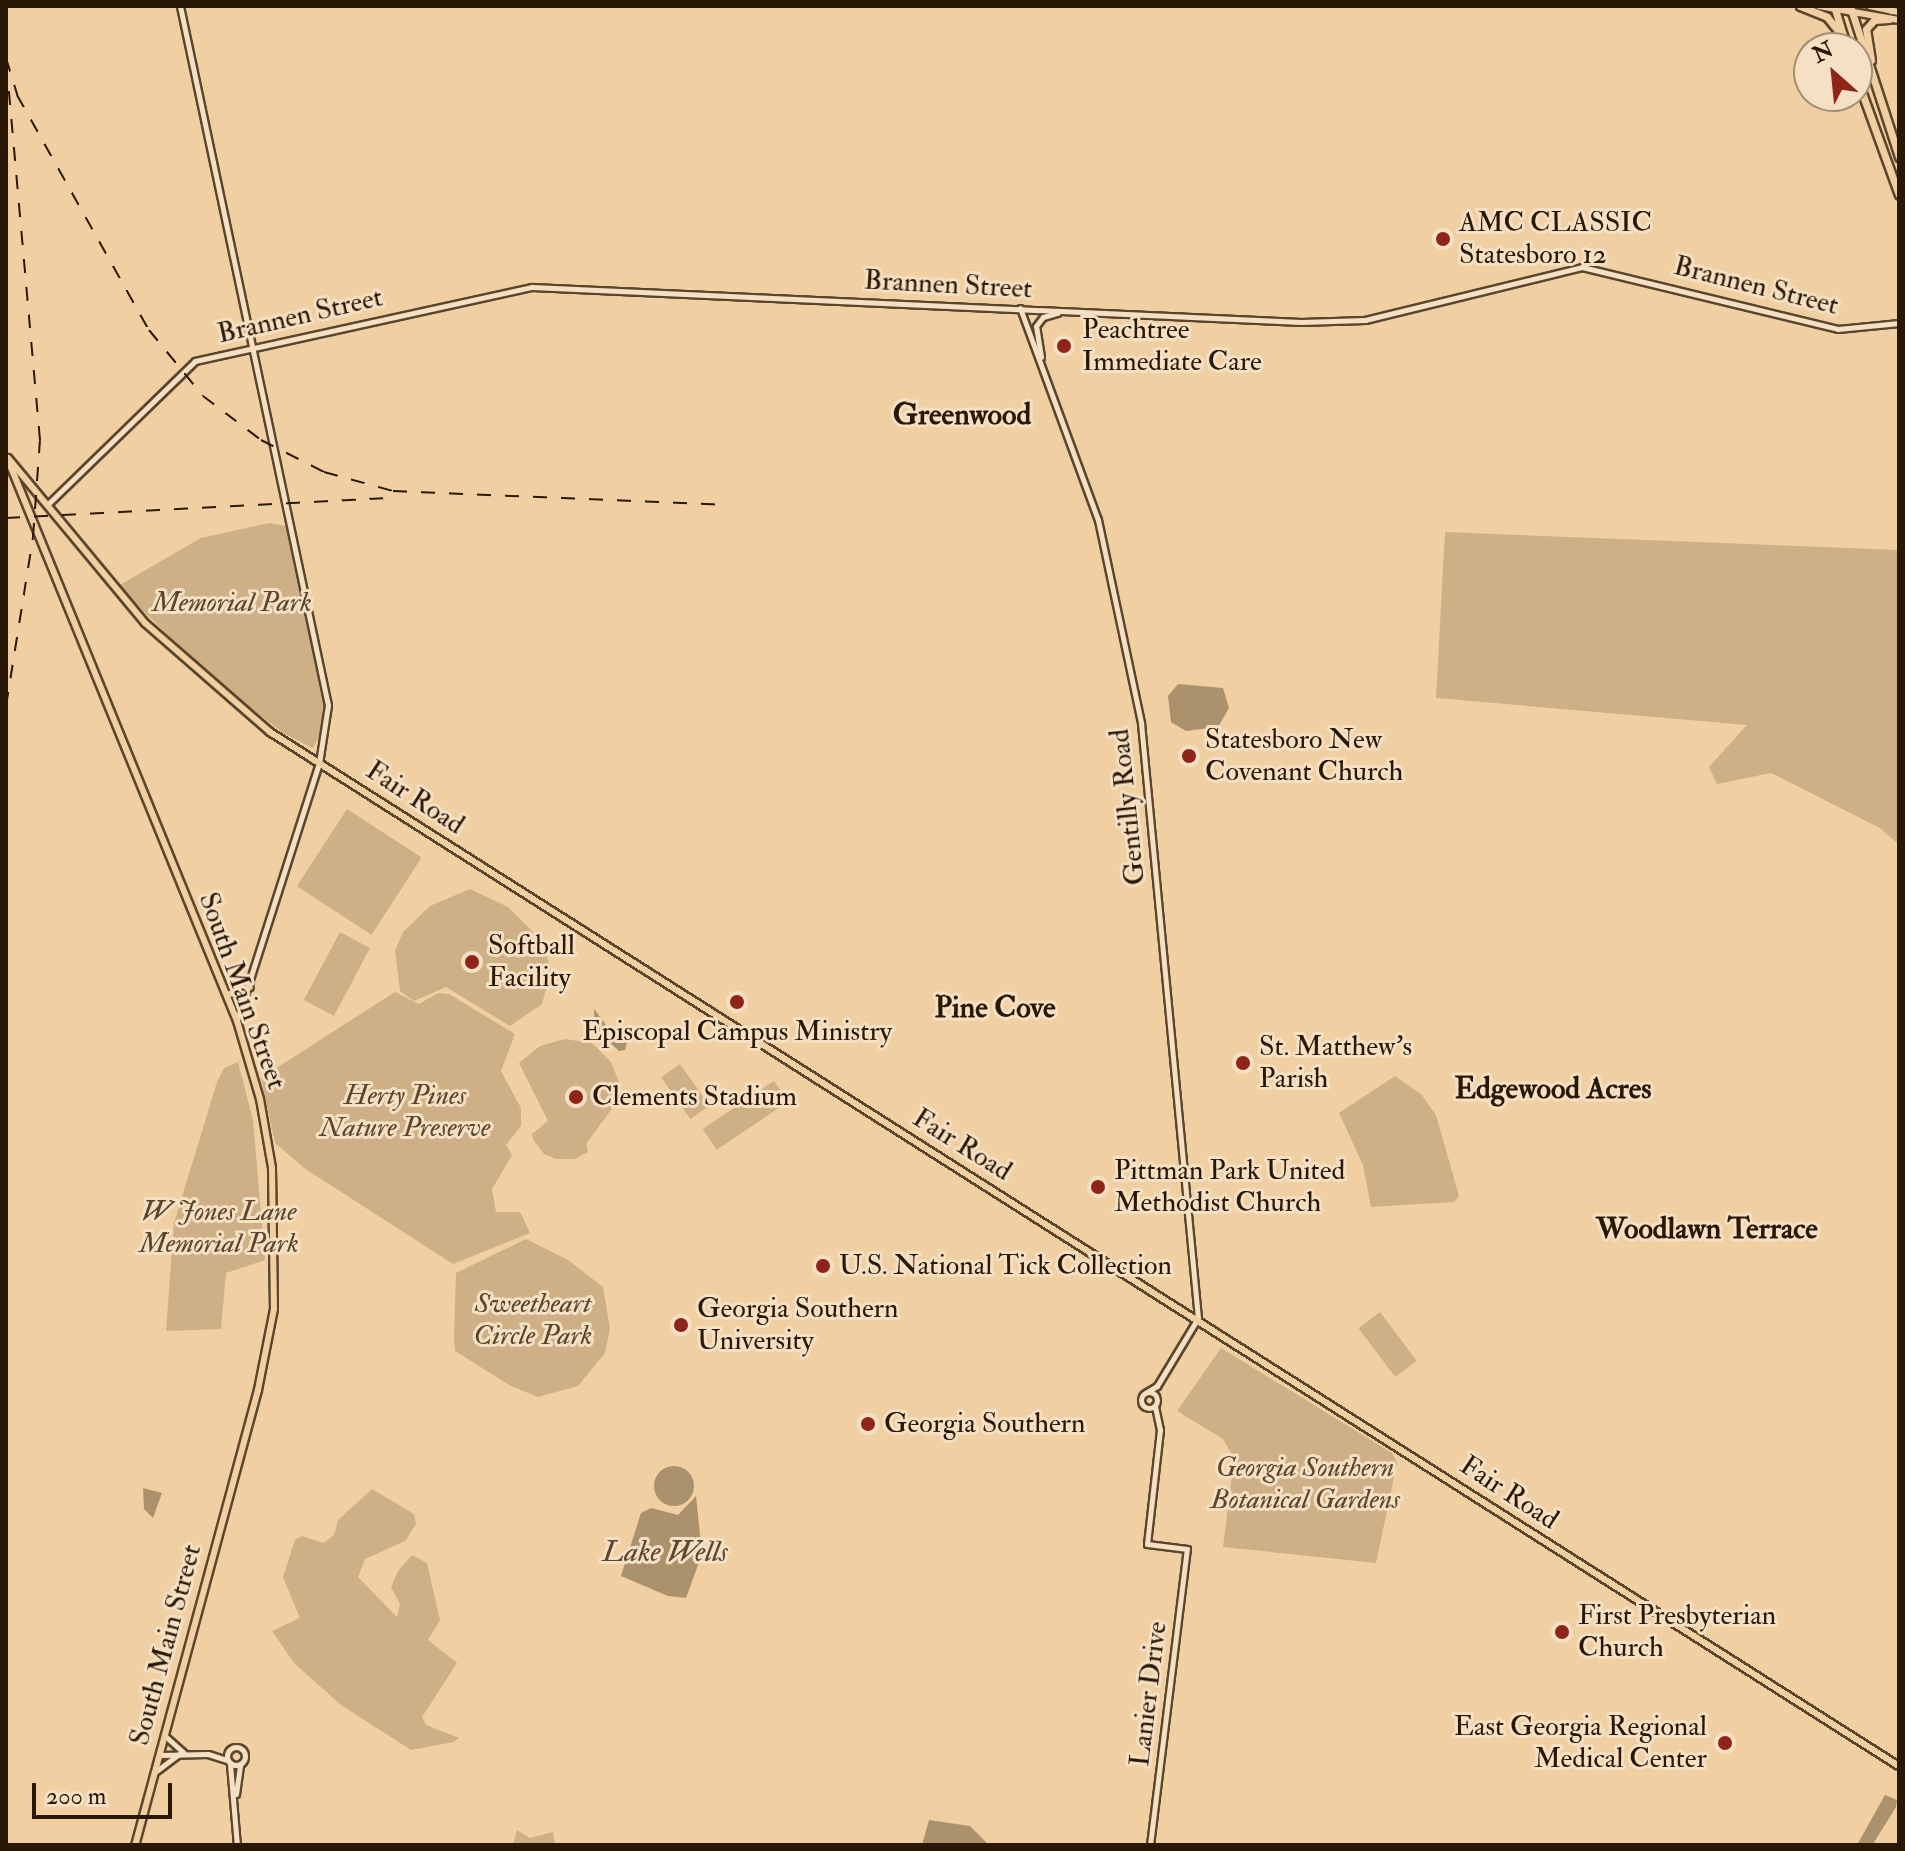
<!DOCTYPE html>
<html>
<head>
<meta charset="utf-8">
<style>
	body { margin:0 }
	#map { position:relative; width:1905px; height:1851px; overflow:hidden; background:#f0cfa2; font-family:"IM FELL Double Pica",serif }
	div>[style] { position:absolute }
	.green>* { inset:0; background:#ceb087; transform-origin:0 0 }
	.water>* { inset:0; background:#ac916d }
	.round { border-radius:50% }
	.roads { filter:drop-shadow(2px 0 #5b462c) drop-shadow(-2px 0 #5b462c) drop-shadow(0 2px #5b462c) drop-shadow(0 -2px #5b462c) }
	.tertiary>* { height:5px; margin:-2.5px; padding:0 2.5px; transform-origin:2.5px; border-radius:2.5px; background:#f5e0c3 }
	.tertiary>.ring { margin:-2.5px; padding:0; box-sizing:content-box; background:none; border:5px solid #f5e0c3; border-radius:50% }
	.primary>* { height:6px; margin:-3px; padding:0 3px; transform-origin:3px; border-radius:3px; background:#f0cfa2 }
	.trunk>* { height:7px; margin:-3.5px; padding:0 3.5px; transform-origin:3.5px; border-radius:3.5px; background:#f0cfa2 }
	.rail>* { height:2px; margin-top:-1px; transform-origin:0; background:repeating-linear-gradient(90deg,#291805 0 14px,transparent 0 28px) }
	.dots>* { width:22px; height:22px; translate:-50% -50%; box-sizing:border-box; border:4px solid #f5e0c3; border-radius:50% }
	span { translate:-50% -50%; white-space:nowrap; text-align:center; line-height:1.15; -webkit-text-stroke:6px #f5e0c3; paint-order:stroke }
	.poi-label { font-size:28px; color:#291805 }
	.left { translate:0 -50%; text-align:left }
	.right { translate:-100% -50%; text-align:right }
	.street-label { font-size:28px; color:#291805 }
	.park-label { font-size:28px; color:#5b462c; font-style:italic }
	.neighbourhood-label { font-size:30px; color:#291805; font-weight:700 }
	.water-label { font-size:30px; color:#5d482f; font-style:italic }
	.frame { position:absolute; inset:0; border:8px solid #291805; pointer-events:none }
	.north { position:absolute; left:1793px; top:32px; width:80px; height:80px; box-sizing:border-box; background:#f5e0c3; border:2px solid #a39077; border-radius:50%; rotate:333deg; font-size:22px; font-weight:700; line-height:32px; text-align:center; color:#291805 }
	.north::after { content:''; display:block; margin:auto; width:28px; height:36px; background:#8f2418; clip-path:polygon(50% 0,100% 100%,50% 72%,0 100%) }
	.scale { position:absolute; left:32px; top:1783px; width:140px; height:36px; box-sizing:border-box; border:4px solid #291805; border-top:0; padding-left:10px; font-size:24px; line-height:28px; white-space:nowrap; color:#291805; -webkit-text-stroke:6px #f5e0c3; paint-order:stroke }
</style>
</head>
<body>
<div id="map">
	<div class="green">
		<div style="clip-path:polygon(269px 523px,286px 526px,323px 703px,323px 729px,313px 748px,285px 734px,218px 684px,118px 586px,201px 538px)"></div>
		<div style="clip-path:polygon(1445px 532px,1899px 550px,1899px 845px,1880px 828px,1771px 773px,1717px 784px,1709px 767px,1747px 725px,1436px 698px)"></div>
		<div style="left:347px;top:809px;width:89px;height:92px;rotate:33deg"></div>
		<div style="clip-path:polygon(470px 889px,508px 907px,542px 941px,546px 954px,551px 971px,542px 1004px,510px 1026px,446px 987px,414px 1001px,400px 991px,395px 951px,403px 932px,430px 906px)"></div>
		<div style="left:340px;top:932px;width:34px;height:77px;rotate:28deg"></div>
		<div style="clip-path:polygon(395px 992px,419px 1004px,438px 993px,449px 994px,515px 1034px,501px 1071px,521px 1108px,521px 1126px,506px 1145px,512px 1155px,492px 1189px,496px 1212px,520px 1212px,530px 1233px,453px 1264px,304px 1168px,275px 1143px,261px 1078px)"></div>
		<div style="clip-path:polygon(565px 1039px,592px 1043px,611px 1062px,619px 1082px,611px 1110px,586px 1144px,588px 1152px,575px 1159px,556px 1159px,544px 1154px,534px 1141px,532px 1134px,548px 1121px,519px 1063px,540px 1046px)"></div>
		<div style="clip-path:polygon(238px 1062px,253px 1120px,265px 1260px,226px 1273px,221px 1329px,166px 1331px,174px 1223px,217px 1082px,224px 1068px)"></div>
		<div style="left:680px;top:1064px;width:51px;height:23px;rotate:55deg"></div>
		<div style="clip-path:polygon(1395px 1076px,1421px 1094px,1436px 1115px,1459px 1196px,1454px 1202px,1371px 1207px,1363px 1165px,1339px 1113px)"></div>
		<div style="left:774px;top:1081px;width:25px;height:86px;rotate:56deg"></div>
		<div style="clip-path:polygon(526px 1239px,568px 1260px,603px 1287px,610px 1329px,605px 1353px,578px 1386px,538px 1397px,511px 1386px,455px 1351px,454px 1336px,456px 1273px)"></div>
		<div style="left:1380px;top:1312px;width:61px;height:27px;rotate:53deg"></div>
		<div style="clip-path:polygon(1221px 1348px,1392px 1453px,1397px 1463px,1376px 1563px,1223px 1547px,1234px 1459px,1223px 1439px,1177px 1411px)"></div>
		<div style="clip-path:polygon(372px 1489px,414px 1514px,416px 1524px,405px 1541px,365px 1559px,358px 1577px,397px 1617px,400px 1604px,391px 1587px,398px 1571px,412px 1555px,427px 1563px,440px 1620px,428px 1640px,457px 1663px,422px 1717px,426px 1725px,459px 1738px,454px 1742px,411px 1750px,341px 1705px,294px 1663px,272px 1631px,300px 1618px,283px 1577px,295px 1540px,302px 1536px,323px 1543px,334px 1535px,338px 1520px)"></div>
		<div style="clip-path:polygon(517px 1830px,530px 1838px,553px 1832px,555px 1845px,513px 1845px)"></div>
	</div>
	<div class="water">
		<div style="clip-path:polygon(1178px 684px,1223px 688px,1229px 708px,1218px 727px,1186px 731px,1171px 722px,1168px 696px)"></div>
		<div style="clip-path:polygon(594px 1009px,609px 1029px,629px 1035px,625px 1050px,619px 1051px,595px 1029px)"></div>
		<div class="round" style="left:654px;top:1466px;width:40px;height:40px"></div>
		<div style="clip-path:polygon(143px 1488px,162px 1493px,153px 1518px,144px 1509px)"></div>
		<div style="clip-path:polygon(696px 1496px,702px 1554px,686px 1598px,668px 1596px,621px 1576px,641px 1513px,651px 1508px,678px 1515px)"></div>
		<div style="clip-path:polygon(1885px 1795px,1897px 1800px,1896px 1807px,1873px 1844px,1857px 1845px)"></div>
		<div style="clip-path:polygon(929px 1820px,970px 1826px,989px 1845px,922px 1845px)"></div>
	</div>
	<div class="roads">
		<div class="tertiary">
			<div style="left:180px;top:6px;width:714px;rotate:78.05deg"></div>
			<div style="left:328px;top:705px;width:59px;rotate:98.8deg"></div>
			<div style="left:319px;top:763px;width:270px;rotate:107.7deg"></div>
			<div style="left:1020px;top:308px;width:226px;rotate:69.8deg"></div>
			<div style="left:1098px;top:520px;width:208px;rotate:78deg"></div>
			<div style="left:1141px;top:723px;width:598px;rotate:84.53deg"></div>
			<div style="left:1198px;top:1318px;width:79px;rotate:121.1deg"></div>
			<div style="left:1157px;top:1386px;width:12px;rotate:149deg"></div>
			<div style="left:1041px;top:357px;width:31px;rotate:-99deg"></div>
			<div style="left:1036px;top:326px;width:11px;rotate:-52deg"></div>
			<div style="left:1043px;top:317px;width:15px;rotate:-16deg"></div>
			<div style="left:47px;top:505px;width:206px;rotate:-44.2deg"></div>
			<div style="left:195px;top:361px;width:345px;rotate:-12.4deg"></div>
			<div style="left:532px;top:287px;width:770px;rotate:2.61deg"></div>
			<div style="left:1301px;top:322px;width:64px;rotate:-1.8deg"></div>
			<div style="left:1365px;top:320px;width:223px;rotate:-13.7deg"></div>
			<div style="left:1582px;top:267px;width:263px;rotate:13.6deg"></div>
			<div style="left:1838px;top:329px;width:61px;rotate:-5.6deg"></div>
			<div class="ring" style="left:1141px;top:1392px;width:11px;height:11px"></div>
			<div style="left:165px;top:1736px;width:25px;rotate:42deg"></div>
			<div class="ring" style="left:227px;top:1747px;width:13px;height:13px"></div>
			<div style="left:160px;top:1755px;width:48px;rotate:-1.2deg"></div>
			<div style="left:208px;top:1754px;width:20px;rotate:18deg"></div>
			<div style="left:230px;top:1764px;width:81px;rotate:85.1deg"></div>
			<div style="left:155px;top:1772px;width:30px;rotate:-37deg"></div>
			<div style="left:236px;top:1794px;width:30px;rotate:-82deg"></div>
			<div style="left:1150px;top:1845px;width:298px;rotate:-82.9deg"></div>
			<div style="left:1187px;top:1549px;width:40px;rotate:-172.9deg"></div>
			<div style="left:1147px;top:1544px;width:115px;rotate:-83.5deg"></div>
			<div style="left:1160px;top:1430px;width:25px;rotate:-102deg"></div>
		</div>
		<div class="primary">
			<div style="left:1819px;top:6px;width:81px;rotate:9.9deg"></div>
			<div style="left:1870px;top:6px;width:30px;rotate:12deg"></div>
			<div style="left:8px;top:458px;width:214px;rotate:50.3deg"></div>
			<div style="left:145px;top:623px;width:166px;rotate:41.1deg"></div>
			<div style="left:270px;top:732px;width:1929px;rotate:32.41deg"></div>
			<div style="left:10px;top:465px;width:601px;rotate:67.79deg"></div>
			<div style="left:237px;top:1021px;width:81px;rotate:73.6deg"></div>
			<div style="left:260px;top:1099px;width:70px;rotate:80.1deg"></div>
			<div style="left:272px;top:1168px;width:141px;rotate:89.2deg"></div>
			<div style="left:274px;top:1309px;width:83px;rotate:101.2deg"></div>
			<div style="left:258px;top:1390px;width:471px;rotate:105.1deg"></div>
			<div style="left:227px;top:995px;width:24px;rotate:-19deg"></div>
		</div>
		<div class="trunk">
			<div style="left:1800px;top:6px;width:29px;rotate:22deg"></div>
			<div style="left:1827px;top:17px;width:27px;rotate:51deg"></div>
			<div style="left:1834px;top:6px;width:44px;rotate:72.8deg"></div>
			<div style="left:1850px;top:6px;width:159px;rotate:72deg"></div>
			<div style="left:1882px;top:6px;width:10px;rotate:24deg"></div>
			<div style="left:1871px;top:60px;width:31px;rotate:-99deg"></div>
			<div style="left:1866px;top:29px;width:12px;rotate:-48deg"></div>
			<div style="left:1874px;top:20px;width:15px;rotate:-4deg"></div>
			<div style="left:1857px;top:79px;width:123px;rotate:70.1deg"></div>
		</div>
	</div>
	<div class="rail">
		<div style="left:6px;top:58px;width:39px;rotate:73deg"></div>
		<div style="left:17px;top:95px;width:270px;rotate:60.7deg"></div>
		<div style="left:149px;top:330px;width:85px;rotate:50.7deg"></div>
		<div style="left:203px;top:396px;width:73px;rotate:37.2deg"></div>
		<div style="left:261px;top:440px;width:71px;rotate:26.9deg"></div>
		<div style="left:324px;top:472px;width:72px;rotate:15.4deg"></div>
		<div style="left:393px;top:491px;width:331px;rotate:2.4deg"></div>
		<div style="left:6px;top:518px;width:387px;rotate:-3deg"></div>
		<div style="left:6px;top:706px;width:171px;rotate:-80.9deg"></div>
		<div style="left:33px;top:537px;width:97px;rotate:-85.9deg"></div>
		<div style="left:40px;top:440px;width:358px;rotate:-95.1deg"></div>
	</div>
	<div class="dots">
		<div style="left:1443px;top:239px;background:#8f2418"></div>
		<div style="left:1064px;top:346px;background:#8f2418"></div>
		<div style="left:1189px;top:756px;background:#8f2418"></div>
		<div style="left:472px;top:962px;background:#8f2418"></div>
		<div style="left:737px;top:1002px;background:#8f2418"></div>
		<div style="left:1243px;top:1063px;background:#8f2418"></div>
		<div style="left:576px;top:1097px;background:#8f2418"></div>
		<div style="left:1098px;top:1187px;background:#8f2418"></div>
		<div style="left:823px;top:1266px;background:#8f2418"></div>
		<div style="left:681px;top:1325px;background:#8f2418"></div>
		<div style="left:868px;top:1424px;background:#8f2418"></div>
		<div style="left:1562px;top:1632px;background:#8f2418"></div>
		<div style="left:1725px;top:1743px;background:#8f2418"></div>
	</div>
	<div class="poi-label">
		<span class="left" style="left:1459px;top:239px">AMC CLASSIC<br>Statesboro 12</span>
		<span class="left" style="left:1082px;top:346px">Peachtree<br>Immediate Care</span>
		<span class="left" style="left:1205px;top:756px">Statesboro New<br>Covenant Church</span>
		<span class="left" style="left:488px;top:962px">Softball<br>Facility</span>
		<span style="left:737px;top:1032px">Episcopal Campus Ministry</span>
		<span class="left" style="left:1259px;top:1063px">St. Matthew's<br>Parish</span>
		<span class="left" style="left:592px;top:1097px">Clements Stadium</span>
		<span class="left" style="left:1114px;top:1187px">Pittman Park United<br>Methodist Church</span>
		<span class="left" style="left:839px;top:1266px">U.S. National Tick Collection</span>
		<span class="left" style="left:697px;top:1325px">Georgia Southern<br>University</span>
		<span class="left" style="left:884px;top:1424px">Georgia Southern</span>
		<span class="left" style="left:1578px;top:1632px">First Presbyterian<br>Church</span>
		<span class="right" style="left:1707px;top:1743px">East Georgia Regional<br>Medical Center</span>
	</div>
	<div class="street-label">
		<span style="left:948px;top:285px;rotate:3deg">Brannen Street</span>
		<span style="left:1756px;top:286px;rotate:14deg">Brannen Street</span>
		<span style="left:300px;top:316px;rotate:-13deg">Brannen Street</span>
		<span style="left:415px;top:798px;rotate:33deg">Fair Road</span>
		<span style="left:1128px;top:807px;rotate:-96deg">Gentilly Road</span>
		<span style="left:242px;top:991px;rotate:70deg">South Main Street</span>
		<span style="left:962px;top:1145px;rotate:32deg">Fair Road</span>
		<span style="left:1509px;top:1493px;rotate:33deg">Fair Road</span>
		<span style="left:166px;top:1645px;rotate:-75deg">South Main Street</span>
		<span style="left:1149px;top:1694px;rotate:-83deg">Lanier Drive</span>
	</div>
	<div class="park-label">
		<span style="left:232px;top:603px">Memorial Park</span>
		<span style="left:405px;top:1112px">Herty Pines<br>Nature Preserve</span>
		<span style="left:219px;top:1228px">W Jones Lane<br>Memorial Park</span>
		<span style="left:533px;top:1320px">Sweetheart<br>Circle Park</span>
		<span style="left:1305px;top:1484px">Georgia Southern<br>Botanical Gardens</span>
	</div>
	<div class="neighbourhood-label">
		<span style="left:962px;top:415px">Greenwood</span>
		<span style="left:995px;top:1008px">Pine Cove</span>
		<span style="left:1553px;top:1089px">Edgewood Acres</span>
		<span style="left:1707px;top:1229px">Woodlawn Terrace</span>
	</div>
	<div class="water-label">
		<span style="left:665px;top:1552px">Lake Wells</span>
	</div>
	<div class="frame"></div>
	<div class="north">N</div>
	<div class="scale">200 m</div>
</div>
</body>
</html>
